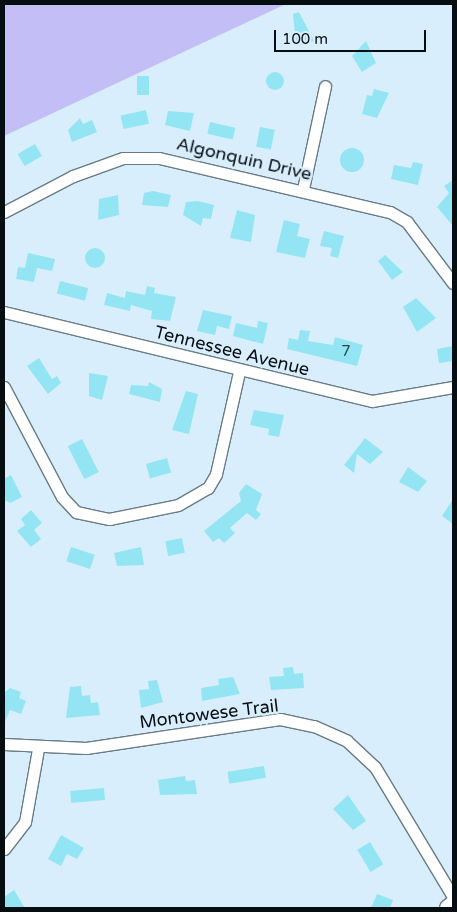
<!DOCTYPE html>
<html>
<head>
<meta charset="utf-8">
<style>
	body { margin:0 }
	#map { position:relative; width:457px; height:912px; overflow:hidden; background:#d9eefc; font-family:"Varela Round",sans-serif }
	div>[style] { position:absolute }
	.green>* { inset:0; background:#c4bef6 }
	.building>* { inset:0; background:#94e5f4; transform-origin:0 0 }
	.round { border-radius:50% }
	.roads { filter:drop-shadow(1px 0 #687b87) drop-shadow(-1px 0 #687b87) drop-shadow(0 1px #687b87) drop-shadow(0 -1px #687b87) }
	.street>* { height:11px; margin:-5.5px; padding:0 5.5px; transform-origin:5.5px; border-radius:5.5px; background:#fff }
	.secondary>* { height:16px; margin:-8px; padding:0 8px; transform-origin:8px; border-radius:8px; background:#fff }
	span { translate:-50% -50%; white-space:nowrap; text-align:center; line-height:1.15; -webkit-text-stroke:5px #d9eefc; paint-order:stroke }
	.number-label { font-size:15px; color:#2a444a }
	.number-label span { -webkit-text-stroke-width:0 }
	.street-label { font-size:18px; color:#070e12 }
	.frame { position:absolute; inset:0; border:5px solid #070e12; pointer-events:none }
	.scale { position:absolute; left:274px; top:30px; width:152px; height:22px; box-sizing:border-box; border:2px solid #070e12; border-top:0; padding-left:6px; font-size:15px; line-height:18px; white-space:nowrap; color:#070e12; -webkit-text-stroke:4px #d9eefc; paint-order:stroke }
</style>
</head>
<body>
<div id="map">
	<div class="green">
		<div style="clip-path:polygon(4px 4px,286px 4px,4px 136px)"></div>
	</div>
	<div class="building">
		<div style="clip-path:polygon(299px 12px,314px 41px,296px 46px,293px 14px)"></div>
		<div style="clip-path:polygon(366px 41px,376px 63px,362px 72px,352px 56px)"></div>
		<div class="round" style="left:266px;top:72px;width:18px;height:18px"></div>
		<div style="left:137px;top:76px;width:12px;height:19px"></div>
		<div style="clip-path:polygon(374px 89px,389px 93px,377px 118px,362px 114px,367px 95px,372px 96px)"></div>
		<div style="left:146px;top:110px;width:14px;height:26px;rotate:78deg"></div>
		<div style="clip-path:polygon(168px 111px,194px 113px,190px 131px,165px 125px)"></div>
		<div style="clip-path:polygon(80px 118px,83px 124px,92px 120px,97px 132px,72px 142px,68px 130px)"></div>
		<div style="left:210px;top:122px;width:26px;height:12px;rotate:13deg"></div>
		<div style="left:260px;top:127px;width:15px;height:20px;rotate:11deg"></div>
		<div style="left:35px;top:144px;width:14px;height:20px;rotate:60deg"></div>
		<div class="round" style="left:340px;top:148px;width:24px;height:24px"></div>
		<div style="clip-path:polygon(413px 162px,423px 164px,418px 185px,391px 179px,394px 165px,411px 168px)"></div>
		<div style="clip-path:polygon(453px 180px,453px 226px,437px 207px,449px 193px,444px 186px)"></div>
		<div style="clip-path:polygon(153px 191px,171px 195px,168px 207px,142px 205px,144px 193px)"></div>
		<div style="clip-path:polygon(118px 195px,119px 215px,98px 220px,99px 199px)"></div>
		<div style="clip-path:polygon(198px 201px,214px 205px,211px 219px,203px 218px,201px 226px,183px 215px,186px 202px)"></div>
		<div style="clip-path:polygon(237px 210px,255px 215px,251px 242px,230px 238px)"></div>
		<div style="clip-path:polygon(284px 220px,300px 224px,297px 236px,310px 239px,305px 258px,276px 252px)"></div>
		<div style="clip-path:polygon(324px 231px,344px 236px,338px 258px,330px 256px,332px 248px,320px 246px)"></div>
		<div class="round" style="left:85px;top:248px;width:20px;height:20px"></div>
		<div style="clip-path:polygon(28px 253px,55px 259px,52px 271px,37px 268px,34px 282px,16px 279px,18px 267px,25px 268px)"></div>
		<div style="clip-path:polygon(385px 255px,403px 272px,392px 280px,378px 261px)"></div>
		<div style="left:60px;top:281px;width:29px;height:13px;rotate:14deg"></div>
		<div style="clip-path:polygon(147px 286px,155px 288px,154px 293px,176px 297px,170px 321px,151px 319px,152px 311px,131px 305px,130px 311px,104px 305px,107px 293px,125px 298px,126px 291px,145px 295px)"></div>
		<div style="clip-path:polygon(416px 298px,436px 318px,417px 332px,403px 307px)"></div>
		<div style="clip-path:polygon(203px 310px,232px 316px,229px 329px,217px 326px,215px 335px,197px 331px)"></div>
		<div style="clip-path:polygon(258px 321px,268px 323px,263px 344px,233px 336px,236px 323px,257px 328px)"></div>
		<div style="clip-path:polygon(300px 330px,310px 331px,308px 341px,333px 345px,335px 337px,363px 345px,357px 366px,287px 349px,289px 338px,298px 340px)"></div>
		<div style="clip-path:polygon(453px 346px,453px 361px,439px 363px,437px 349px)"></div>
		<div style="clip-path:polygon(39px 358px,52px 379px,57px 376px,61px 383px,48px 394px,27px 366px)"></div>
		<div style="clip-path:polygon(89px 373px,108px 376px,102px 400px,89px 396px)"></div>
		<div style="clip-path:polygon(149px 382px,162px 389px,160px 402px,129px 394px,131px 385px,148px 386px)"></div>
		<div style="clip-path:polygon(186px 391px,198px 394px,189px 434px,172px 430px)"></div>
		<div style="clip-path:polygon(254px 410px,284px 415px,279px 437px,268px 435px,269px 429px,250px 425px)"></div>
		<div style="clip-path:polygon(365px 438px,383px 452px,370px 464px,357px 454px,354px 473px,344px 465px)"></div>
		<div style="left:82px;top:439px;width:37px;height:16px;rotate:63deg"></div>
		<div style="left:167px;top:458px;width:15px;height:22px;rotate:74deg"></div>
		<div style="clip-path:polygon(408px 467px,427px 481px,418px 492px,399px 482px)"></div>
		<div style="clip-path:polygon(11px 475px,22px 497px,10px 503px,4px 500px,4px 479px)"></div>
		<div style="clip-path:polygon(246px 484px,262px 494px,256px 510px,261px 514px,256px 520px,247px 513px,230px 528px,235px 533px,224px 543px,219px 538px,213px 542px,204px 531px,241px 501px,239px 493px)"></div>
		<div style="clip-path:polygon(453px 499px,453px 524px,442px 516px)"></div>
		<div style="clip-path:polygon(31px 510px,42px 523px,34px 530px,41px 539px,31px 547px,17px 531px,25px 525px,21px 519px)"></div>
		<div style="left:182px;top:538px;width:15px;height:17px;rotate:79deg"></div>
		<div style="left:71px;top:547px;width:25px;height:15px;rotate:18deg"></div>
		<div style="clip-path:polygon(141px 547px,144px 565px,117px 566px,114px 553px)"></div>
		<div style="clip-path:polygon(293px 667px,294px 674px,303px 673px,304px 688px,271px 690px,269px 677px,284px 676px,283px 668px)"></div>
		<div style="clip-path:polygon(233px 677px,240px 694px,202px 701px,201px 688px,219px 685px,218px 679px)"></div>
		<div style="clip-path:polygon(157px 680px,163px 702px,141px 708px,139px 690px,149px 689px,148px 681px)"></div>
		<div style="clip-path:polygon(81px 686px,82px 696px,90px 695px,91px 703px,98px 702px,100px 715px,66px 718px,70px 687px)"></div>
		<div style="clip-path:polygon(10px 688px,21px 692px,19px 698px,26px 701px,21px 714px,10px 710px,4px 724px,4px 693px)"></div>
		<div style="left:264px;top:766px;width:12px;height:37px;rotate:81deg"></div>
		<div style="clip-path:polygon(185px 776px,186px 781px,195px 780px,197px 794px,160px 795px,158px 780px)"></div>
		<div style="left:104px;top:788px;width:12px;height:34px;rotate:85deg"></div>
		<div style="clip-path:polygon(348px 795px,366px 821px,353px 830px,333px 809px)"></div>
		<div style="clip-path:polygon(61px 835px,84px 848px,77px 859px,67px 854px,61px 866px,48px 859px)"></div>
		<div style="left:370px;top:842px;width:26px;height:15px;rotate:59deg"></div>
		<div style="clip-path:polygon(14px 890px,25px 908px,4px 908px,4px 897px)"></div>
		<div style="clip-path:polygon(377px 894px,393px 900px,390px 908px,371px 908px)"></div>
	</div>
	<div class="roads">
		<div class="street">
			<div style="left:303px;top:189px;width:105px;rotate:-77.9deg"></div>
			<div style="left:4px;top:212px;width:78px;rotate:-27.6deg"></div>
			<div style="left:73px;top:176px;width:53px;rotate:-19.8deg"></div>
			<div style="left:123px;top:158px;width:36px"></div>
			<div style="left:159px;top:158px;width:237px;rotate:13.2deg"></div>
			<div style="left:390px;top:212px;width:20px;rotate:30deg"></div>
			<div style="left:407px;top:222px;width:76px;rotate:53deg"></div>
			<div style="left:4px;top:312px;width:379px;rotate:13.6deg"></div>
			<div style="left:372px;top:401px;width:82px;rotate:-9.8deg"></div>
			<div style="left:4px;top:387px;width:124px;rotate:62.2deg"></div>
			<div style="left:62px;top:497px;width:21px;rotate:47deg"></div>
			<div style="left:76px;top:512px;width:34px;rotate:12deg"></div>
			<div style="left:109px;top:519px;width:70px;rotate:-11.5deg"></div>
			<div style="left:178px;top:505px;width:34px;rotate:-30deg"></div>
			<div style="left:208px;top:488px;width:16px;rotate:-60deg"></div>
			<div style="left:216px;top:474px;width:105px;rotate:-77.3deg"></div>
			<div style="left:4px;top:744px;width:82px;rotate:2.8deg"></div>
			<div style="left:86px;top:748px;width:196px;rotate:-8.5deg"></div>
			<div style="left:280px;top:719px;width:35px;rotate:12deg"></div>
			<div style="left:314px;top:726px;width:36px;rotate:24deg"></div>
			<div style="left:347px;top:741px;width:38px;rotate:43deg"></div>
			<div style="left:375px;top:767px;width:152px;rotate:59deg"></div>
			<div style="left:4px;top:849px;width:34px;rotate:-52deg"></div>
			<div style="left:25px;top:822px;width:74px;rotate:-79.9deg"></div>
		</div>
		<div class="secondary">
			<div style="left:448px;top:908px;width:6px;rotate:-39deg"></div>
		</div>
	</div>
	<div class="number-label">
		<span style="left:346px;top:352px">7</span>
	</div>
	<div class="street-label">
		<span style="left:244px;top:159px;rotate:13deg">Algonquin Drive</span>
		<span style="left:232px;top:351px;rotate:14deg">Tennessee Avenue</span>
		<span style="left:209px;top:714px;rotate:-7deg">Montowese Trail</span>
	</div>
	<div class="frame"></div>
	<div class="scale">100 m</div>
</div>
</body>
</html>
